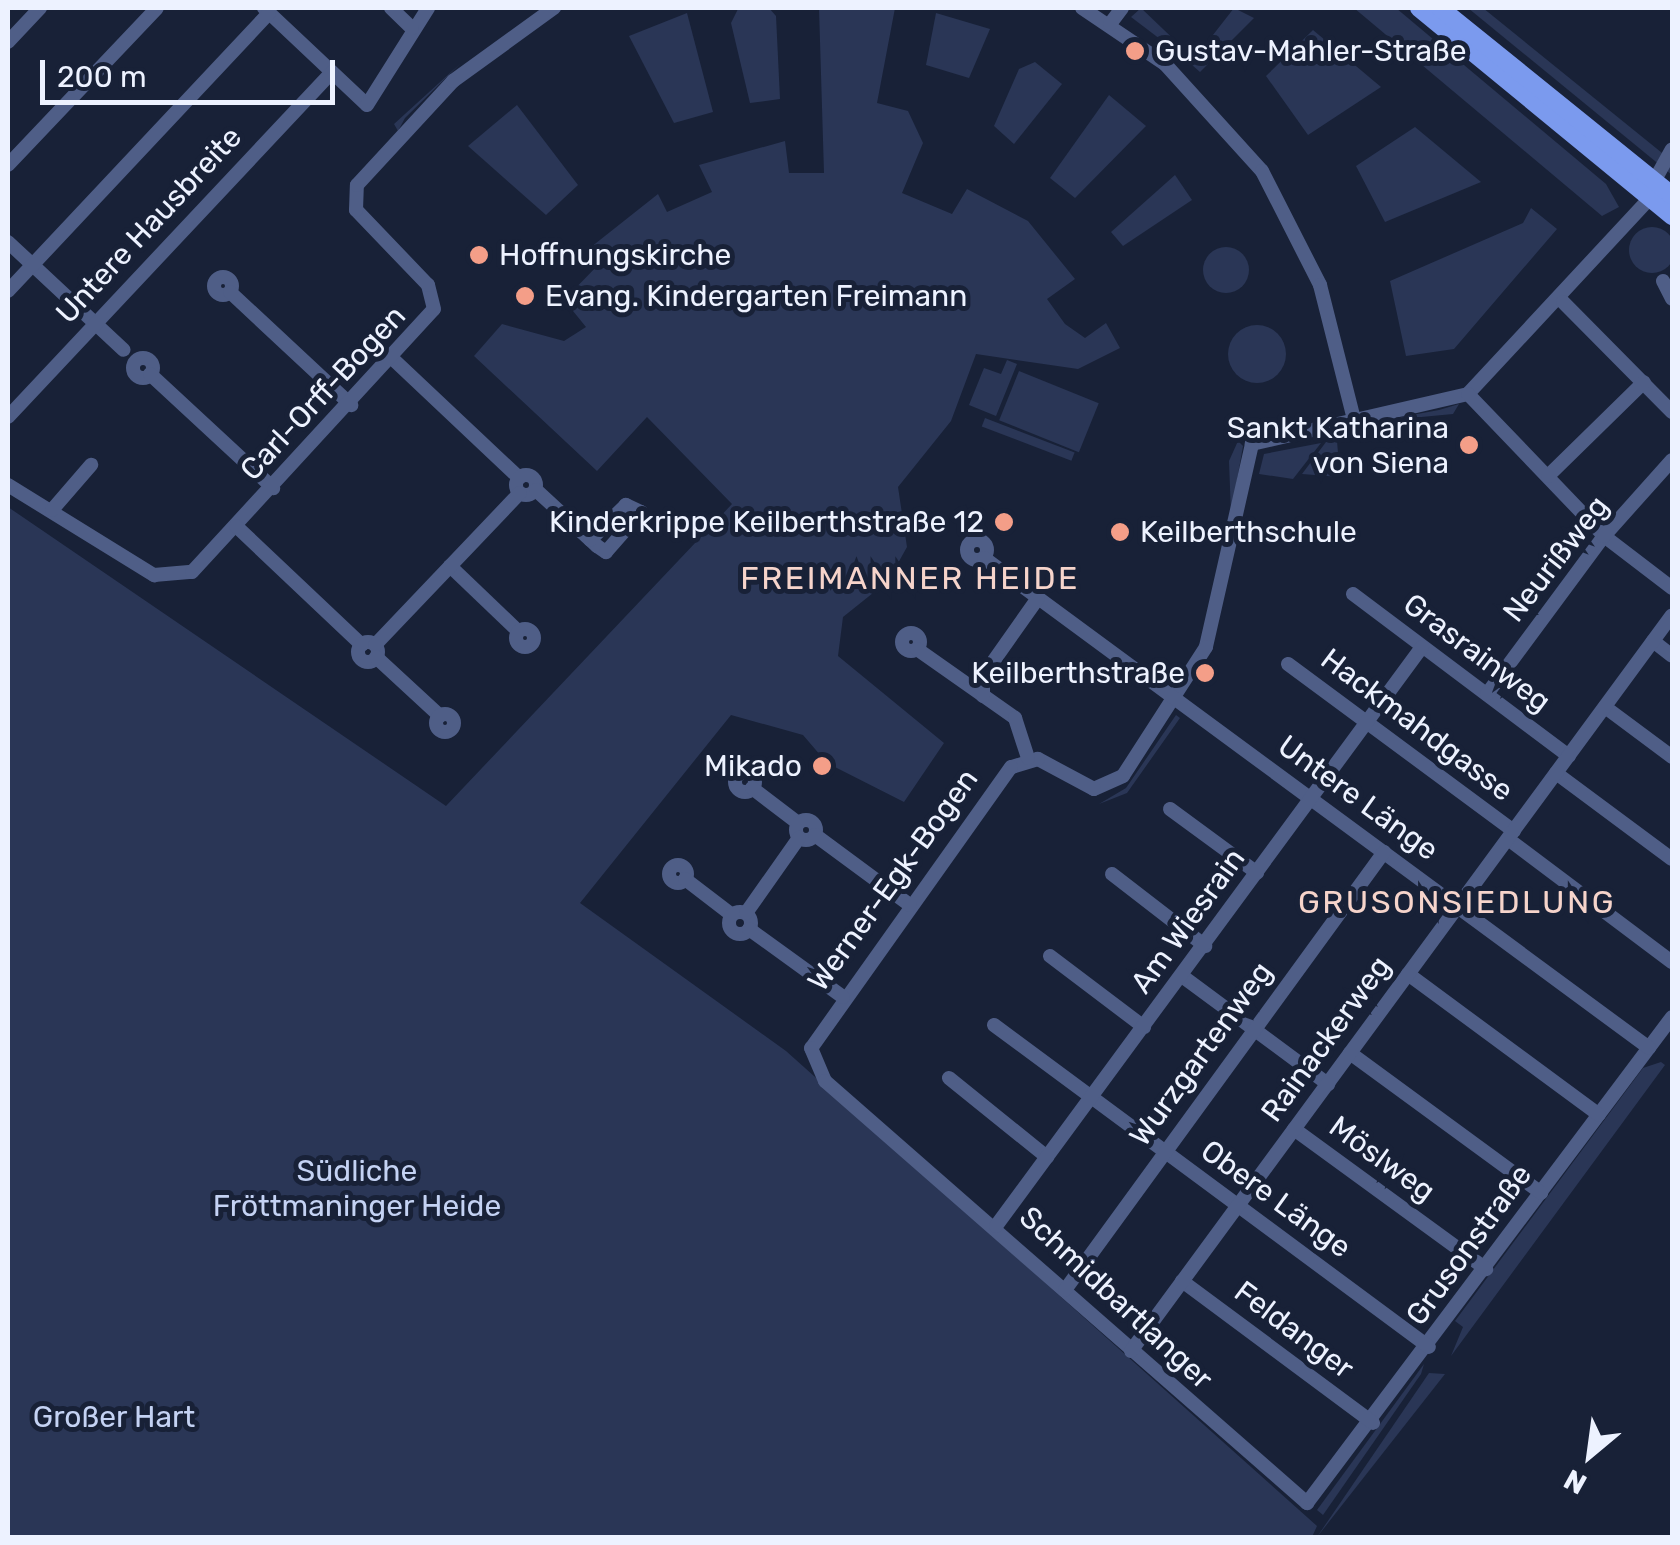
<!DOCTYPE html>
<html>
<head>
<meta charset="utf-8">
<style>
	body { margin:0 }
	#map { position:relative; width:1680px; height:1545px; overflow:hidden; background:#182137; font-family:Rubik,sans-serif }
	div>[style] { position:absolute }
	.green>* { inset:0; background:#2a3656; transform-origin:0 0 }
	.round { border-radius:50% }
	.minor>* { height:14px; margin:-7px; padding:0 7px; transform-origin:7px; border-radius:7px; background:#4f5e87 }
	.minor>.ring { margin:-7px; padding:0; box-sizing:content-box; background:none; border:14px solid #4f5e87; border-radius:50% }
	.major>* { height:18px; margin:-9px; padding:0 9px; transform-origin:9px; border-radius:9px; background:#7b9aee }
	.dots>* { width:28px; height:28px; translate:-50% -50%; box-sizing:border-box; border:5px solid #182137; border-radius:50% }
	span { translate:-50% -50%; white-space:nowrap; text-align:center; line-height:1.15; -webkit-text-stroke:10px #182137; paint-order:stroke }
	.poi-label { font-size:30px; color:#edf2ff }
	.left { translate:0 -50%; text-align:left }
	.right { translate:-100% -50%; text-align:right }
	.street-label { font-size:30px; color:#edf2ff }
	.park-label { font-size:30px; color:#c4d2f3 }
	.neighbourhood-label { font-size:32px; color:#f6d4cb; letter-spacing:2.5px }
	.frame { position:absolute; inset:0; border:10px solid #edf2ff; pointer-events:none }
	.north { position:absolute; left:1540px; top:1405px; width:100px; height:100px; -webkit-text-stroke:8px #182137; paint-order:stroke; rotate:209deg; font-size:28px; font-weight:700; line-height:40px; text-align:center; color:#edf2ff }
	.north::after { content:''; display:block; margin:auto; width:35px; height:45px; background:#edf2ff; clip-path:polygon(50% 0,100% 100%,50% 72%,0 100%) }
	.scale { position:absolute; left:40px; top:60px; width:295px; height:45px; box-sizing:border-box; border:5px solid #edf2ff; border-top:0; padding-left:12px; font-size:30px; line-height:35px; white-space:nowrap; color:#edf2ff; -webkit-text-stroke:8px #182137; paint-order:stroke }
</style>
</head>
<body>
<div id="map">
	<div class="green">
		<div style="clip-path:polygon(819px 8px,895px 8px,877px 103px,908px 111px,923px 143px,902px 193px,952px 214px,967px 189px,1028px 221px,1075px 279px,1047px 299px,1065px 324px,1085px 338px,1106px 323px,1120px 348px,1078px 369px,976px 354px,951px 421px,898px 487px,907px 547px,888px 581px,843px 617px,838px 656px,944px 743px,904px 802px,827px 763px,803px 735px,731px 715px,580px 903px,786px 1051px,1317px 1526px,1312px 1537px,8px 1537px,8px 507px,446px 806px,732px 504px,647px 417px,597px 471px,474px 356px,502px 324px,564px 341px,586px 327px,564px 300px,599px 264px,586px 251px,658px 194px,667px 212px,712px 192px,699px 165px,785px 141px,789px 173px,824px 173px)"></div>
		<div style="clip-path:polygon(1141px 8px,1185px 50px,1181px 55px,1131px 17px)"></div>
		<div style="clip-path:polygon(1234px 8px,1254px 18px,1200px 72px,1184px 58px,1195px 58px)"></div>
		<div style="clip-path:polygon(1354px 8px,1396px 8px,1606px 184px,1619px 207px,1602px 216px)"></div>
		<div style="clip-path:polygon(1468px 8px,1483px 8px,1672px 161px,1672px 175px)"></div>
		<div style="clip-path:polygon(738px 9px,769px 8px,776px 16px,780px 99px,750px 103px,731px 23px)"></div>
		<div style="clip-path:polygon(687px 13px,713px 112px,674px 123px,629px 36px)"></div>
		<div style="clip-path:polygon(936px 13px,990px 29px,969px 78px,926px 65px)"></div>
		<div style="clip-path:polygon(1313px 30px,1381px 87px,1308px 135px,1266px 76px)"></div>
		<div style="clip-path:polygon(1035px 62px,1062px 84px,1014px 144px,994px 126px,1019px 69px)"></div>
		<div style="clip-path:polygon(461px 63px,405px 118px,398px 131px,394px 124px)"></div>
		<div style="clip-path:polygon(1109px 95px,1146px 126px,1075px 198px,1050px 178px)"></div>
		<div style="clip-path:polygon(517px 105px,578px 185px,546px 215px,468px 146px)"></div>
		<div style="clip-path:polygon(1415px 127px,1481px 182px,1385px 222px,1356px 166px)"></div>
		<div style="clip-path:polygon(1175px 175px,1192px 200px,1123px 246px,1111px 232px)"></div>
		<div style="clip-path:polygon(1531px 208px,1557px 229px,1454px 349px,1406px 356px,1390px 281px,1523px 223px)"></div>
		<div class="round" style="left:1629px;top:227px;width:46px;height:46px"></div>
		<div class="round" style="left:1203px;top:247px;width:46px;height:46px"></div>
		<div class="round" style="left:1228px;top:325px;width:58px;height:58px"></div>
		<div style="clip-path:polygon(1007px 360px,1017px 364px,996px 416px,969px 405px,984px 368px,1001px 374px)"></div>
		<div style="left:1019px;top:371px;width:86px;height:53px;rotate:22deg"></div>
		<div style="clip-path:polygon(1459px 404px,1453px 414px,1379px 421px,1439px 410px)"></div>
		<div style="left:985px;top:418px;width:96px;height:9px;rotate:21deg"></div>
		<div style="clip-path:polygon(1238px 441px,1243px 446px,1231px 514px,1229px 461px)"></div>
		<div style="clip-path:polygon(1337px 441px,1340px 477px,1302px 474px,1326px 442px)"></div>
		<div style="clip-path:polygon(1321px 443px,1293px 479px,1259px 474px,1264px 454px)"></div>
		<div style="clip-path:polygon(1176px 715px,1180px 718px,1127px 793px,1099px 804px,1126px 788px)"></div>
		<div style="clip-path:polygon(1661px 1062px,1665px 1065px,1451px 1356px,1463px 1327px,1455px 1321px,1643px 1068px)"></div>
		<div style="clip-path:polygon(1424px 1364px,1421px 1374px,1323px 1515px,1317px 1510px)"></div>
		<div style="clip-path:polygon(1429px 1373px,1445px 1374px,1317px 1537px,1319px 1534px)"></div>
	</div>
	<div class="minor">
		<div style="left:264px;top:8px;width:141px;rotate:43.3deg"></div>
		<div style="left:367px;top:105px;width:115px;rotate:-57.8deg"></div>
		<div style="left:391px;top:8px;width:29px;rotate:44deg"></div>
		<div style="left:1082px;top:8px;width:100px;rotate:34deg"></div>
		<div style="left:1165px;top:64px;width:144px;rotate:47.8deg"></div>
		<div style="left:1262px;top:171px;width:128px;rotate:63deg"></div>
		<div style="left:1320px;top:285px;width:138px;rotate:75.8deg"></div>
		<div style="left:1110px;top:24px;width:20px;rotate:-53deg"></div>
		<div style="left:8px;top:42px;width:47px;rotate:-46.7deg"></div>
		<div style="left:8px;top:165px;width:216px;rotate:-46.5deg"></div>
		<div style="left:1651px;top:187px;width:43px;rotate:-61.1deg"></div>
		<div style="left:1650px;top:198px;width:267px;rotate:132.9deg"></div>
		<div style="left:1468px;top:394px;width:222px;rotate:167deg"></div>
		<div style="left:1252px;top:444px;width:208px;rotate:102.8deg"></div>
		<div style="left:1206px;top:647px;width:153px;rotate:122.8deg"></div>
		<div style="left:1123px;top:776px;width:32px;rotate:156deg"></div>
		<div style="left:1094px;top:789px;width:64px;rotate:-151.8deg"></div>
		<div style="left:1038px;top:759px;width:28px;rotate:163deg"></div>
		<div style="left:1011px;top:767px;width:345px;rotate:125.4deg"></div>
		<div style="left:811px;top:1048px;width:36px;rotate:67deg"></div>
		<div style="left:825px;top:1081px;width:641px;rotate:41.2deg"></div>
		<div style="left:1307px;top:1503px;width:608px;rotate:-53.09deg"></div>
		<div style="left:8px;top:242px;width:158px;rotate:43deg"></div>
		<div class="ring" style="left:214px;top:277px;width:4px;height:4px"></div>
		<div style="left:1663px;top:281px;width:20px;rotate:63deg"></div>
		<div style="left:8px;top:291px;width:381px;rotate:-46.8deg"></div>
		<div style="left:230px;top:292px;width:166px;rotate:43deg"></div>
		<div style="left:1563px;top:302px;width:155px;rotate:45.3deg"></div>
		<div class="ring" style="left:133px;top:358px;width:6px;height:6px"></div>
		<div style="left:394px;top:360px;width:172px;rotate:43.3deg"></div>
		<div style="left:150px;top:374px;width:168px;rotate:42.8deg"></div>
		<div style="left:1468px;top:394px;width:197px;rotate:46.2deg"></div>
		<div style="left:1604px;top:536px;width:86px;rotate:37.4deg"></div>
		<div style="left:8px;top:417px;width:473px;rotate:-46.8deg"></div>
		<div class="ring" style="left:516px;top:475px;width:6px;height:6px"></div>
		<div style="left:1548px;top:476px;width:134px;rotate:-44.4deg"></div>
		<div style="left:8px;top:485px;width:172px;rotate:31.7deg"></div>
		<div style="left:154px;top:575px;width:38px;rotate:-5deg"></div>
		<div style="left:192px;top:572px;width:357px;rotate:-47.4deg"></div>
		<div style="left:434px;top:309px;width:25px;rotate:-104deg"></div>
		<div style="left:428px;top:285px;width:104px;rotate:-133.8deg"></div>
		<div style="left:356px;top:210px;width:25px;rotate:-88deg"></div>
		<div style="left:357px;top:185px;width:142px;rotate:-47.3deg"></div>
		<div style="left:453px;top:81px;width:125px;rotate:-35.9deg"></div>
		<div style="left:536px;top:490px;width:83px;rotate:42.6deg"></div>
		<div style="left:597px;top:546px;width:11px;rotate:34deg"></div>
		<div style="left:606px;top:552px;width:53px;rotate:-48.8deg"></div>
		<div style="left:641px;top:512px;width:17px;rotate:-155deg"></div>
		<div style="left:626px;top:505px;width:50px;rotate:135.8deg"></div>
		<div style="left:52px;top:510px;width:60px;rotate:-49.1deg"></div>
		<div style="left:236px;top:526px;width:173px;rotate:43.4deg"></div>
		<div class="ring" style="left:967px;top:540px;width:6px;height:6px"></div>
		<div style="left:984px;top:558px;width:826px;rotate:36.38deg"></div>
		<div style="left:450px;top:566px;width:94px;rotate:43.7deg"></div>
		<div style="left:1353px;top:594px;width:270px;rotate:36.9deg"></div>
		<div class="ring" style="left:516px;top:629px;width:4px;height:4px"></div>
		<div class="ring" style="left:902px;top:633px;width:4px;height:4px"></div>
		<div style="left:1653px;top:641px;width:24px;rotate:38deg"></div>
		<div class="ring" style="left:358px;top:642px;width:6px;height:6px"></div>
		<div style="left:375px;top:645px;width:210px;rotate:-46.4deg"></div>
		<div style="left:917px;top:649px;width:120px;rotate:35.1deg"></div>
		<div style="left:1015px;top:718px;width:42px;rotate:72deg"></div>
		<div style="left:376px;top:657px;width:87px;rotate:42.7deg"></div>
		<div style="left:1288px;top:664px;width:281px;rotate:36.5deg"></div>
		<div style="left:1487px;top:694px;width:197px;rotate:-53.5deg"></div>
		<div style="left:1604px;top:536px;width:102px;rotate:-48.2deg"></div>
		<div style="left:983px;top:696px;width:20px;rotate:-90deg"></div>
		<div style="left:983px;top:676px;width:95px;rotate:-54.8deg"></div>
		<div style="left:1605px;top:707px;width:84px;rotate:36.7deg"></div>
		<div class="ring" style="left:436px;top:714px;width:4px;height:4px"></div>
		<div class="ring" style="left:735px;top:772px;width:6px;height:6px"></div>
		<div style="left:1556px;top:773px;width:144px;rotate:36.6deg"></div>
		<div style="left:752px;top:788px;width:58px;rotate:37.3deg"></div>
		<div style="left:1170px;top:809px;width:108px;rotate:36.3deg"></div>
		<div class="ring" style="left:796px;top:820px;width:6px;height:6px"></div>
		<div style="left:815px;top:835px;width:118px;rotate:36.4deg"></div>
		<div style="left:1508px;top:839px;width:205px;rotate:36.9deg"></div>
		<div class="ring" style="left:669px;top:865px;width:4px;height:4px"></div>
		<div style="left:1112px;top:874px;width:118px;rotate:37.7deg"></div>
		<div style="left:685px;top:879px;width:59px;rotate:37.5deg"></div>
		<div class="ring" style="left:729px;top:912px;width:8px;height:8px"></div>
		<div style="left:746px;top:913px;width:92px;rotate:-54.8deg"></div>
		<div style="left:749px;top:929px;width:116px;rotate:35.9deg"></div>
		<div style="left:1050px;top:956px;width:118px;rotate:37.1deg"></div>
		<div style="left:1408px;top:974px;width:237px;rotate:36.4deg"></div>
		<div style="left:1182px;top:976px;width:182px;rotate:36.5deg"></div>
		<div style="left:994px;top:1025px;width:541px;rotate:36.51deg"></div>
		<div style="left:1350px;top:1053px;width:237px;rotate:36.2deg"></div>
		<div style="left:949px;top:1078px;width:126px;rotate:38.9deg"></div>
		<div style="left:1294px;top:1129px;width:238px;rotate:36.1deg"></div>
		<div style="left:996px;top:1226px;width:719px;rotate:-53.66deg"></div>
		<div style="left:1182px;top:1281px;width:238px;rotate:36.6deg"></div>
		<div style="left:1065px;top:1290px;width:542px;rotate:-53.93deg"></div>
		<div style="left:1131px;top:1351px;width:913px;rotate:-53.68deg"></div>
	</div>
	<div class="major">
		<div style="left:1419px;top:8px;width:328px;rotate:39.4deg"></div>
		<div style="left:1440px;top:8px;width:298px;rotate:38.9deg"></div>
	</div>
	<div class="dots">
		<div style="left:1135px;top:51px;background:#f49e88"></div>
		<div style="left:479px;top:255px;background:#f49e88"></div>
		<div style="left:525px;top:296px;background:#f49e88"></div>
		<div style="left:1469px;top:445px;background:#f49e88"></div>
		<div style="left:1004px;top:522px;background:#f49e88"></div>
		<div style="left:1120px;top:532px;background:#f49e88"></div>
		<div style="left:1205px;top:673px;background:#f49e88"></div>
		<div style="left:822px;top:766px;background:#f49e88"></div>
	</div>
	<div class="poi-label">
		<span class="left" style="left:1155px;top:51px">Gustav-Mahler-Straße</span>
		<span class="left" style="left:499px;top:255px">Hoffnungskirche</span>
		<span class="left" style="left:545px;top:296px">Evang. Kindergarten Freimann</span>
		<span class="right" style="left:1449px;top:445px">Sankt Katharina<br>von Siena</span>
		<span class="right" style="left:984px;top:522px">Kinderkrippe Keilberthstraße 12</span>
		<span class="left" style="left:1140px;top:532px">Keilberthschule</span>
		<span class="right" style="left:1185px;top:673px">Keilberthstraße</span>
		<span class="right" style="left:802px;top:766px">Mikado</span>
	</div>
	<div class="street-label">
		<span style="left:149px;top:225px;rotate:-47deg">Untere Hausbreite</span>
		<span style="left:323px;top:393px;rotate:-47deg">Carl-Orff-Bogen</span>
		<span style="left:1556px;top:559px;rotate:-52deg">Neurißweg</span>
		<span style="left:1477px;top:653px;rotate:37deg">Grasrainweg</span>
		<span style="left:1417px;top:725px;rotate:37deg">Hackmahdgasse</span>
		<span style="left:1358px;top:798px;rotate:36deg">Untere Länge</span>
		<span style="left:893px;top:880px;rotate:-54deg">Werner-Egk-Bogen</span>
		<span style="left:1188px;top:921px;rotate:-54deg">Am Wiesrain</span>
		<span style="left:1326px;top:1039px;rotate:-54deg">Rainackerweg</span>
		<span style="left:1201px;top:1054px;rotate:-54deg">Wurzgartenweg</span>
		<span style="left:1382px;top:1159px;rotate:36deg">Möslweg</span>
		<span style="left:1276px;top:1199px;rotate:36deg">Obere Länge</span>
		<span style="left:1469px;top:1245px;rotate:-54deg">Grusonstraße</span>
		<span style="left:1116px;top:1298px;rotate:43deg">Schmidbartlanger</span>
		<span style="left:1294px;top:1330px;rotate:37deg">Feldanger</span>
	</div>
	<div class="park-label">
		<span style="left:357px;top:1188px">Südliche<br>Fröttmaninger Heide</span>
		<span style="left:114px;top:1417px">Großer Hart</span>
	</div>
	<div class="neighbourhood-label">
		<span style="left:910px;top:578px">FREIMANNER HEIDE</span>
		<span style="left:1457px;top:902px">GRUSONSIEDLUNG</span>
	</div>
	<div class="frame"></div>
	<div class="north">N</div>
	<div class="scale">200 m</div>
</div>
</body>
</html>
